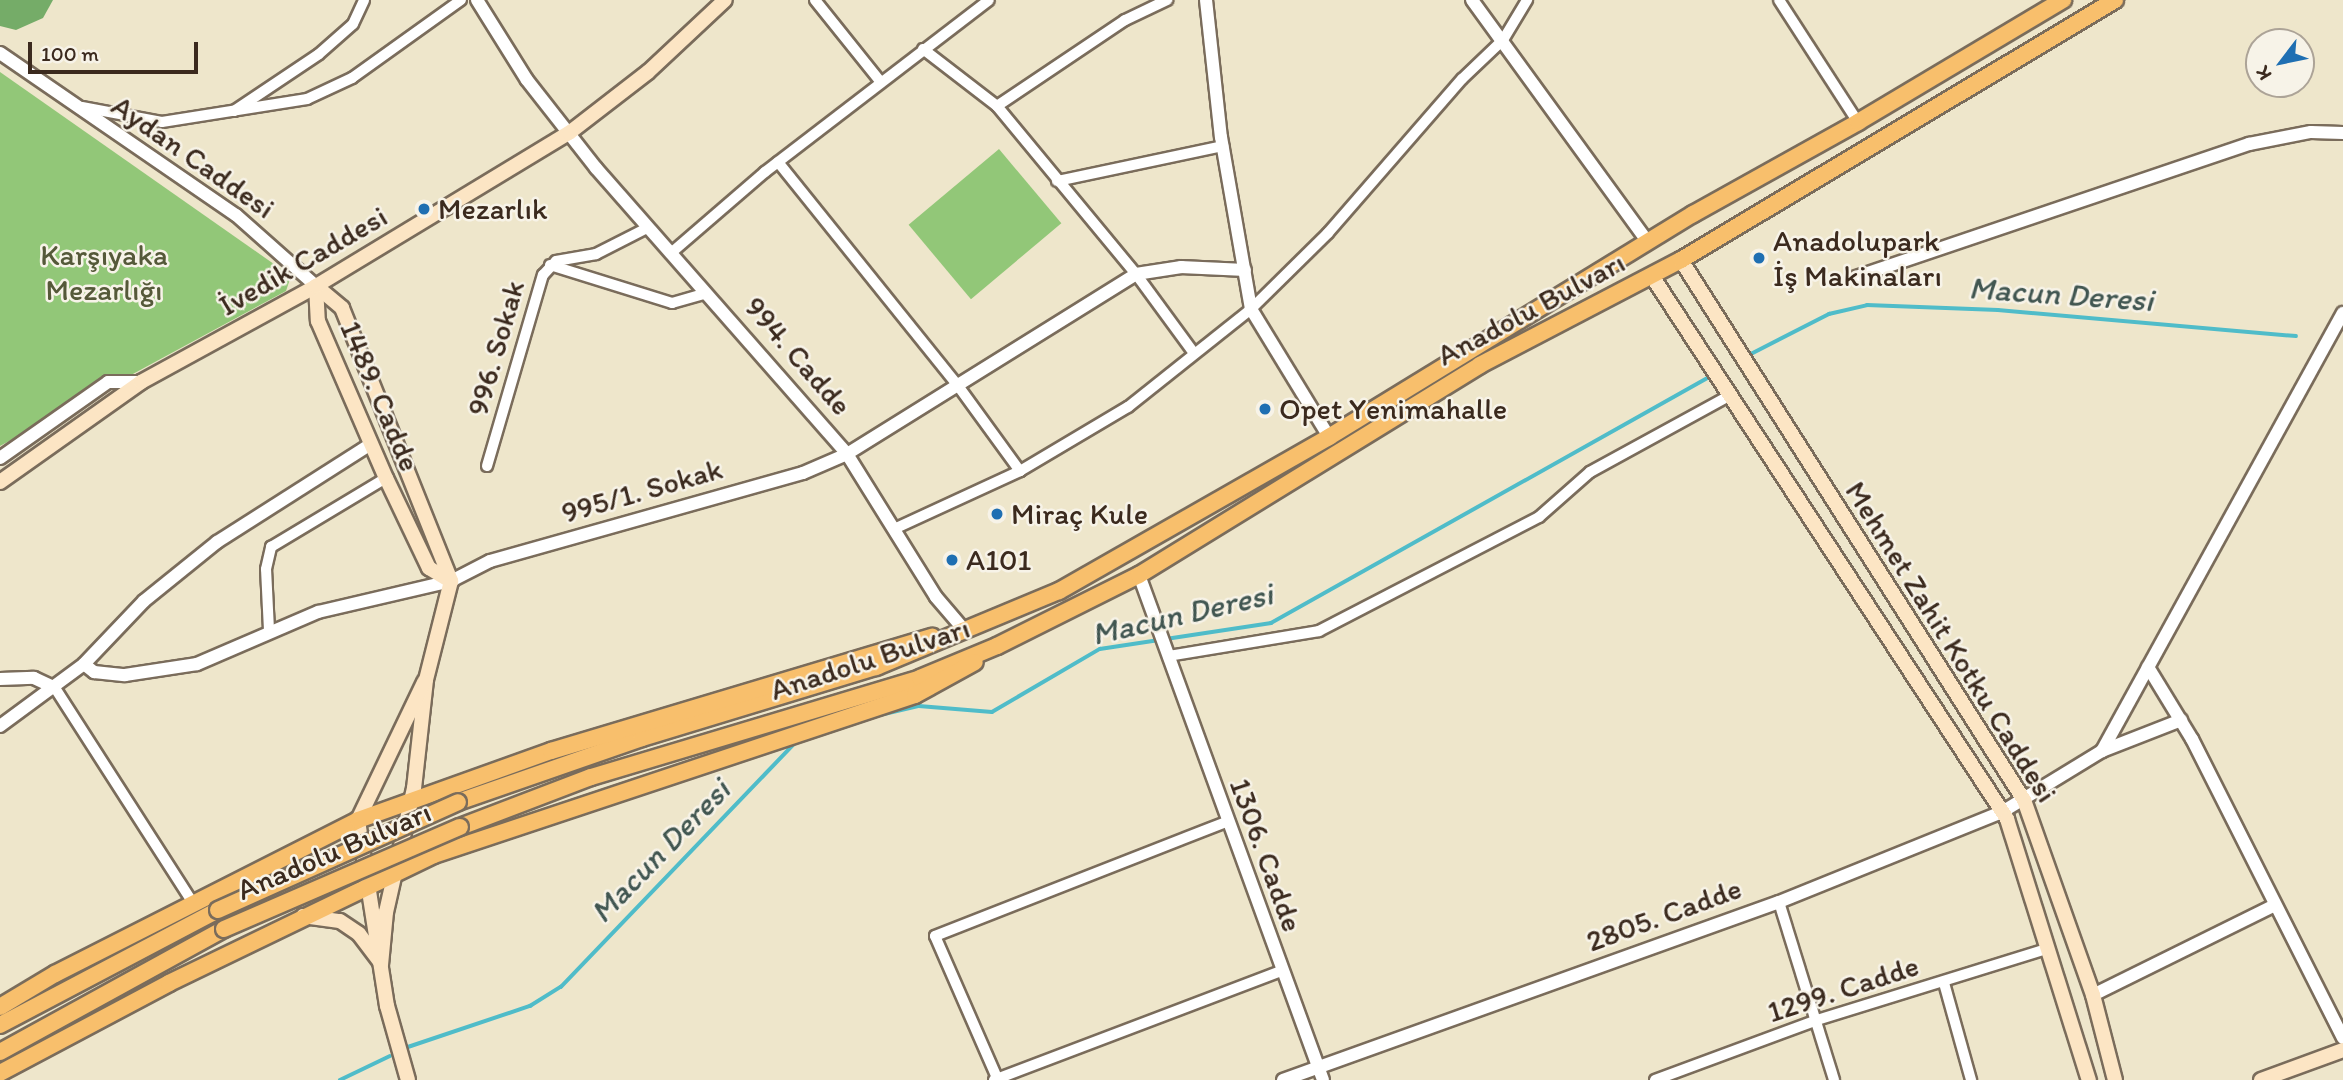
<!DOCTYPE html>
<html>
<head>
<meta charset="utf-8">
<style>
	body { margin:0 }
	#map { position:relative; width:2343px; height:1080px; overflow:hidden; background:#eee6cb; font-family:Itim,sans-serif }
	div>[style] { position:absolute }
	.green>* { inset:0; background:#92c778; transform-origin:0 0 }
	.forest>* { inset:0; background:#75ac68 }
	.stream>* { height:3.5px; margin:-1.75px; padding:0 1.75px; transform-origin:1.75px; border-radius:1.75px; background:#4fbcc9 }
	.roads { filter:drop-shadow(2px 0 #7a6c5b) drop-shadow(-2px 0 #7a6c5b) drop-shadow(0 2px #7a6c5b) drop-shadow(0 -2px #7a6c5b) }
	.minor>* { height:10px; margin:-5px; padding:0 5px; transform-origin:5px; border-radius:5px; background:#fff }
	.tertiary>* { height:12px; margin:-6px; padding:0 6px; transform-origin:6px; border-radius:6px; background:#fff }
	.secondary>* { height:14px; margin:-7px; padding:0 7px; transform-origin:7px; border-radius:7px; background:#fce5c4 }
	.primary>* { height:16px; margin:-8px; padding:0 8px; transform-origin:8px; border-radius:8px; background:#f8bf6c }
	.bridges { filter:drop-shadow(2px 0 #7a6c5b) drop-shadow(-2px 0 #7a6c5b) drop-shadow(0 2px #7a6c5b) drop-shadow(0 -2px #7a6c5b) }
	.primary-bridge>* { height:16px; margin:-8px; padding:0 8px; transform-origin:8px; border-radius:8px; background:#f8bf6c }
	.dots>* { width:19px; height:19px; translate:-50% -50%; box-sizing:border-box; border:4px solid #f7f3e8; border-radius:50% }
	span { translate:-50% -50%; white-space:nowrap; text-align:center; line-height:1.15; -webkit-text-stroke:5px #f7f3e8; paint-order:stroke }
	.street-label { font-size:30px; color:#3b2a1e }
	.poi-label { font-size:30px; color:#3b2a1e }
	.left { translate:0 -50%; text-align:left }
	.park-label { font-size:30px; color:#555939 }
	.water-label { font-size:32px; color:#415651; font-style:italic }
	.north { position:absolute; left:2245px; top:28px; width:70px; height:70px; box-sizing:border-box; background:#f7f3e8; border:2px solid #aca397; border-radius:50%; rotate:238deg; font-size:19px; font-weight:700; line-height:28px; text-align:center; color:#3b2a1e }
	.north::after { content:''; display:block; margin:auto; width:24px; height:32px; background:#1f6fb2; clip-path:polygon(50% 0,100% 100%,50% 72%,0 100%) }
	.scale { position:absolute; left:28px; top:42px; width:170px; height:32px; box-sizing:border-box; border:4px solid #3b2a1e; border-top:0; padding-left:9px; font-size:21px; line-height:24px; white-space:nowrap; color:#3b2a1e; -webkit-text-stroke:5px #f7f3e8; paint-order:stroke }
</style>
</head>
<body>
<div id="map">
	<div class="green">
		<div style="clip-path:polygon(0 72px,291px 276px,286px 291px,0 446px)"></div>
		<div style="left:999px;top:149px;width:97px;height:118px;rotate:50deg"></div>
	</div>
	<div class="forest">
		<div style="clip-path:polygon(0 0,53px 0,43px 18px,16px 30px,0 26px)"></div>
	</div>
	<div class="stream">
		<div style="left:1749px;top:355px;width:90px;rotate:-27.1deg"></div>
		<div style="left:1829px;top:314px;width:39px;rotate:-13deg"></div>
		<div style="left:1867px;top:305px;width:131px;rotate:2.2deg"></div>
		<div style="left:1998px;top:310px;width:299px;rotate:5deg"></div>
		<div style="left:880px;top:715px;width:40px;rotate:-13deg"></div>
		<div style="left:919px;top:706px;width:73px;rotate:4.7deg"></div>
		<div style="left:992px;top:712px;width:125px;rotate:-30.3deg"></div>
		<div style="left:1100px;top:649px;width:173px;rotate:-8.6deg"></div>
		<div style="left:1271px;top:623px;width:499px;rotate:-29.3deg"></div>
		<div style="left:408px;top:1047px;width:129px;rotate:-18.6deg"></div>
		<div style="left:530px;top:1006px;width:36px;rotate:-32deg"></div>
		<div style="left:561px;top:987px;width:339px;rotate:-46.2deg"></div>
		<div style="left:340px;top:1080px;width:55px;rotate:-25.6deg"></div>
	</div>
	<div class="roads">
		<div class="minor">
			<div style="left:815px;top:0;width:104px;rotate:51.3deg"></div>
			<div style="left:1779px;top:0;width:145px;rotate:57.1deg"></div>
			<div style="left:923px;top:49px;width:93px;rotate:37.6deg"></div>
			<div style="left:997px;top:106px;width:218px;rotate:50.4deg"></div>
			<div style="left:1136px;top:274px;width:97px;rotate:53.8deg"></div>
			<div style="left:997px;top:106px;width:154px;rotate:-33.9deg"></div>
			<div style="left:1125px;top:20px;width:47px;rotate:-25.5deg"></div>
			<div style="left:82px;top:107px;width:81px;rotate:10.6deg"></div>
			<div style="left:162px;top:122px;width:147px;rotate:-9deg"></div>
			<div style="left:307px;top:99px;width:50px;rotate:-25deg"></div>
			<div style="left:352px;top:78px;width:134px;rotate:-35.6deg"></div>
			<div style="left:234px;top:111px;width:102px;rotate:-33.8deg"></div>
			<div style="left:319px;top:54px;width:45px;rotate:-41.4deg"></div>
			<div style="left:353px;top:24px;width:26px;rotate:-65deg"></div>
			<div style="left:778px;top:162px;width:284px;rotate:51.2deg"></div>
			<div style="left:956px;top:383px;width:109px;rotate:54deg"></div>
			<div style="left:1057px;top:181px;width:170px;rotate:-11.9deg"></div>
			<div style="left:671px;top:253px;width:124px;rotate:-40.8deg"></div>
			<div style="left:765px;top:172px;width:282px;rotate:-37.5deg"></div>
			<div style="left:550px;top:265px;width:128px;rotate:17.3deg"></div>
			<div style="left:672px;top:303px;width:36px;rotate:-16deg"></div>
			<div style="left:487px;top:466px;width:199px;rotate:-73.7deg"></div>
			<div style="left:543px;top:275px;width:19px;rotate:-47deg"></div>
			<div style="left:556px;top:261px;width:41px;rotate:-9.9deg"></div>
			<div style="left:596px;top:254px;width:57px;rotate:-27deg"></div>
			<div style="left:894px;top:529px;width:139px;rotate:-24.7deg"></div>
			<div style="left:1020px;top:471px;width:126px;rotate:-30.7deg"></div>
			<div style="left:1128px;top:407px;width:157px;rotate:-38.5deg"></div>
			<div style="left:1251px;top:309px;width:108px;rotate:-44.6deg"></div>
			<div style="left:1328px;top:233px;width:204px;rotate:-49deg"></div>
			<div style="left:1462px;top:79px;width:57px;rotate:-43.6deg"></div>
			<div style="left:1503px;top:40px;width:47px;rotate:-59deg"></div>
			<div style="left:269px;top:630px;width:61px;rotate:-92.8deg"></div>
			<div style="left:266px;top:569px;width:23px;rotate:-77deg"></div>
			<div style="left:271px;top:547px;width:134px;rotate:-31deg"></div>
			<div style="left:1168px;top:656px;width:153px;rotate:-9.4deg"></div>
			<div style="left:1319px;top:631px;width:248px;rotate:-27.4deg"></div>
			<div style="left:1539px;top:517px;width:68px;rotate:-41.4deg"></div>
			<div style="left:1590px;top:472px;width:158px;rotate:-28.7deg"></div>
			<div style="left:55px;top:688px;width:255px;rotate:57.3deg"></div>
			<div style="left:1779px;top:902px;width:186px;rotate:72.8deg"></div>
			<div style="left:1944px;top:983px;width:101px;rotate:74.4deg"></div>
			<div style="left:994px;top:1080px;width:307px;rotate:-20.8deg"></div>
			<div style="left:998px;top:1080px;width:157px;rotate:-113.6deg"></div>
			<div style="left:935px;top:936px;width:313px;rotate:-21.4deg"></div>
			<div style="left:1655px;top:1080px;width:173px;rotate:-20.3deg"></div>
			<div style="left:1817px;top:1020px;width:241px;rotate:-17.2deg"></div>
		</div>
		<div class="tertiary">
			<div style="left:477px;top:0;width:94px;rotate:58deg"></div>
			<div style="left:527px;top:80px;width:112px;rotate:51.9deg"></div>
			<div style="left:596px;top:168px;width:381px;rotate:48.7deg"></div>
			<div style="left:847px;top:454px;width:168px;rotate:58.1deg"></div>
			<div style="left:936px;top:597px;width:45px;rotate:49.5deg"></div>
			<div style="left:1206px;top:0;width:138px;rotate:83.8deg"></div>
			<div style="left:1221px;top:137px;width:175px;rotate:80.1deg"></div>
			<div style="left:1251px;top:309px;width:150px;rotate:58.6deg"></div>
			<div style="left:1472px;top:0;width:299px;rotate:54deg"></div>
			<div style="left:0;top:53px;width:286px;rotate:34.5deg"></div>
			<div style="left:236px;top:215px;width:107px;rotate:41.6deg"></div>
			<div style="left:1856px;top:277px;width:415px;rotate:-18.7deg"></div>
			<div style="left:2249px;top:144px;width:63px;rotate:-11deg"></div>
			<div style="left:2311px;top:132px;width:32px;rotate:2deg"></div>
			<div style="left:0;top:458px;width:132px;rotate:-35.1deg"></div>
			<div style="left:108px;top:382px;width:33px"></div>
			<div style="left:1139px;top:575px;width:537px;rotate:69.98deg"></div>
			<div style="left:84px;top:664px;width:13px;rotate:39deg"></div>
			<div style="left:94px;top:672px;width:31px;rotate:6deg"></div>
			<div style="left:125px;top:675px;width:73px;rotate:-8.7deg"></div>
			<div style="left:197px;top:664px;width:132px;rotate:-23.3deg"></div>
			<div style="left:318px;top:612px;width:137px;rotate:-13.1deg"></div>
			<div style="left:451px;top:581px;width:44px;rotate:-27.1deg"></div>
			<div style="left:490px;top:561px;width:325px;rotate:-15.7deg"></div>
			<div style="left:803px;top:473px;width:48px;rotate:-23.4deg"></div>
			<div style="left:847px;top:454px;width:340px;rotate:-31.9deg"></div>
			<div style="left:1136px;top:274px;width:46px;rotate:-8.8deg"></div>
			<div style="left:1181px;top:267px;width:64px;rotate:2.7deg"></div>
			<div style="left:2148px;top:667px;width:84px;rotate:58.6deg"></div>
			<div style="left:2192px;top:739px;width:335px;rotate:63.2deg"></div>
			<div style="left:0;top:679px;width:34px;rotate:-2deg"></div>
			<div style="left:34px;top:678px;width:23px;rotate:25deg"></div>
			<div style="left:0;top:726px;width:104px;rotate:-36.4deg"></div>
			<div style="left:84px;top:664px;width:87px;rotate:-46.4deg"></div>
			<div style="left:144px;top:601px;width:94px;rotate:-38.9deg"></div>
			<div style="left:217px;top:542px;width:183px;rotate:-32.5deg"></div>
			<div style="left:2102px;top:751px;width:85px;rotate:-21.4deg"></div>
			<div style="left:2093px;top:995px;width:203px;rotate:-26.3deg"></div>
			<div style="left:1283px;top:1080px;width:527px;rotate:-19.74deg"></div>
			<div style="left:1779px;top:902px;width:240px;rotate:-22deg"></div>
			<div style="left:2002px;top:812px;width:117px;rotate:-31.4deg"></div>
			<div style="left:2102px;top:751px;width:500px;rotate:-61.2deg"></div>
		</div>
		<div class="secondary">
			<div style="left:1681px;top:260px;width:640px;rotate:57.58deg"></div>
			<div style="left:2024px;top:800px;width:207px;rotate:70.5deg"></div>
			<div style="left:2093px;top:995px;width:88px;rotate:75.5deg"></div>
			<div style="left:1652px;top:276px;width:649px;rotate:56.82deg"></div>
			<div style="left:2007px;top:819px;width:274px;rotate:72.6deg"></div>
			<div style="left:316px;top:286px;width:34px;rotate:40deg"></div>
			<div style="left:342px;top:308px;width:294px;rotate:68.2deg"></div>
			<div style="left:451px;top:581px;width:102px;rotate:104.2deg"></div>
			<div style="left:426px;top:680px;width:109px;rotate:96.3deg"></div>
			<div style="left:414px;top:788px;width:127px;rotate:102.7deg"></div>
			<div style="left:386px;top:912px;width:53px;rotate:95.4deg"></div>
			<div style="left:316px;top:286px;width:35px;rotate:87deg"></div>
			<div style="left:318px;top:321px;width:171px;rotate:66.6deg"></div>
			<div style="left:386px;top:478px;width:100px;rotate:64.5deg"></div>
			<div style="left:429px;top:568px;width:26px;rotate:31deg"></div>
			<div style="left:0;top:482px;width:173px;rotate:-35.3deg"></div>
			<div style="left:141px;top:382px;width:200px;rotate:-28.7deg"></div>
			<div style="left:316px;top:286px;width:296px;rotate:-31.2deg"></div>
			<div style="left:569px;top:133px;width:100px;rotate:-37.7deg"></div>
			<div style="left:648px;top:72px;width:105px;rotate:-43.1deg"></div>
			<div style="left:303px;top:916px;width:37px;rotate:8deg"></div>
			<div style="left:340px;top:921px;width:23px;rotate:34deg"></div>
			<div style="left:359px;top:934px;width:34px;rotate:53deg"></div>
			<div style="left:408px;top:1080px;width:77px;rotate:-105.8deg"></div>
			<div style="left:387px;top:1006px;width:188px;rotate:-98.9deg"></div>
			<div style="left:358px;top:820px;width:153px;rotate:-64.4deg"></div>
			<div style="left:2261px;top:1080px;width:87px;rotate:-20.1deg"></div>
		</div>
		<div class="primary">
			<div style="left:458px;top:802px;width:195px;rotate:-19.2deg"></div>
			<div style="left:642px;top:738px;width:245px;rotate:-16.9deg"></div>
			<div style="left:876px;top:667px;width:198px;rotate:-22.6deg"></div>
			<div style="left:1059px;top:591px;width:311px;rotate:-29.7deg"></div>
			<div style="left:1329px;top:437px;width:427px;rotate:-31.5deg"></div>
			<div style="left:1693px;top:214px;width:189px;rotate:-29.1deg"></div>
			<div style="left:1858px;top:122px;width:239px;rotate:-30.8deg"></div>
			<div style="left:460px;top:827px;width:140px;rotate:-20.9deg"></div>
			<div style="left:591px;top:777px;width:344px;rotate:-16.7deg"></div>
			<div style="left:920px;top:678px;width:83px;rotate:-22.6deg"></div>
			<div style="left:997px;top:646px;width:159px;rotate:-26.6deg"></div>
			<div style="left:1139px;top:575px;width:400px;rotate:-31.6deg"></div>
			<div style="left:1480px;top:365px;width:227px;rotate:-27.6deg"></div>
			<div style="left:1681px;top:260px;width:506px;rotate:-30.92deg"></div>
			<div style="left:0;top:1007px;width:64px;rotate:-31deg"></div>
			<div style="left:55px;top:974px;width:340px;rotate:-26.9deg"></div>
			<div style="left:358px;top:820px;width:205px;rotate:-19.7deg"></div>
			<div style="left:551px;top:751px;width:398px;rotate:-16.7deg"></div>
			<div style="left:0;top:1025px;width:246px;rotate:-27.8deg"></div>
			<div style="left:0;top:1052px;width:256px;rotate:-28.8deg"></div>
			<div style="left:0;top:1073px;width:191px;rotate:-28deg"></div>
			<div style="left:169px;top:983px;width:294px;rotate:-25.8deg"></div>
			<div style="left:434px;top:855px;width:507px;rotate:-18.4deg"></div>
			<div style="left:915px;top:695px;width:68px;rotate:-28.8deg"></div>
		</div>
	</div>
	<div class="bridges">
		<div class="primary-bridge">
			<div style="left:218px;top:910px;width:263px;rotate:-24.2deg"></div>
			<div style="left:224px;top:929px;width:257px;rotate:-23.4deg"></div>
		</div>
	</div>
	<div class="dots">
		<div style="left:424px;top:209px;background:#1f6fb2"></div>
		<div style="left:1759px;top:258px;background:#1f6fb2"></div>
		<div style="left:1265px;top:409px;background:#1f6fb2"></div>
		<div style="left:997px;top:514px;background:#1f6fb2"></div>
		<div style="left:952px;top:560px;background:#1f6fb2"></div>
	</div>
	<div class="street-label">
		<span style="left:193px;top:157px;rotate:35deg">Aydan Caddesi</span>
		<span style="left:303px;top:261px;rotate:-30deg">İvedik Caddesi</span>
		<span style="left:1531px;top:309px;rotate:-28deg">Anadolu Bulvarı</span>
		<span style="left:496px;top:348px;rotate:-74deg">996. Sokak</span>
		<span style="left:798px;top:356px;rotate:49deg">994. Cadde</span>
		<span style="left:380px;top:396px;rotate:67deg">1489. Cadde</span>
		<span style="left:642px;top:491px;rotate:-16deg">995/1. Sokak</span>
		<span style="left:1951px;top:642px;rotate:58deg">Mehmet Zahit Kotku Caddesi</span>
		<span style="left:870px;top:659px;rotate:-18deg">Anadolu Bulvarı</span>
		<span style="left:334px;top:851px;rotate:-23deg">Anadolu Bulvarı</span>
		<span style="left:1266px;top:855px;rotate:70deg">1306. Cadde</span>
		<span style="left:1664px;top:915px;rotate:-20deg">2805. Cadde</span>
		<span style="left:1843px;top:989px;rotate:-18deg">1299. Cadde</span>
	</div>
	<div class="poi-label">
		<span class="left" style="left:438px;top:209px">Mezarlık</span>
		<span class="left" style="left:1773px;top:258px">Anadolupark<br>İş Makinaları</span>
		<span class="left" style="left:1279px;top:409px">Opet Yenimahalle</span>
		<span class="left" style="left:1011px;top:514px">Miraç Kule</span>
		<span class="left" style="left:966px;top:560px">A101</span>
	</div>
	<div class="park-label">
		<span style="left:104px;top:272px">Karşıyaka<br>Mezarlığı</span>
	</div>
	<div class="water-label">
		<span style="left:2061px;top:294px;rotate:4deg">Macun Deresi</span>
		<span style="left:1182px;top:614px;rotate:-13deg">Macun Deresi</span>
		<span style="left:660px;top:851px;rotate:-46deg">Macun Deresi</span>
	</div>
	<div class="north">K</div>
	<div class="scale">100 m</div>
</div>
</body>
</html>
